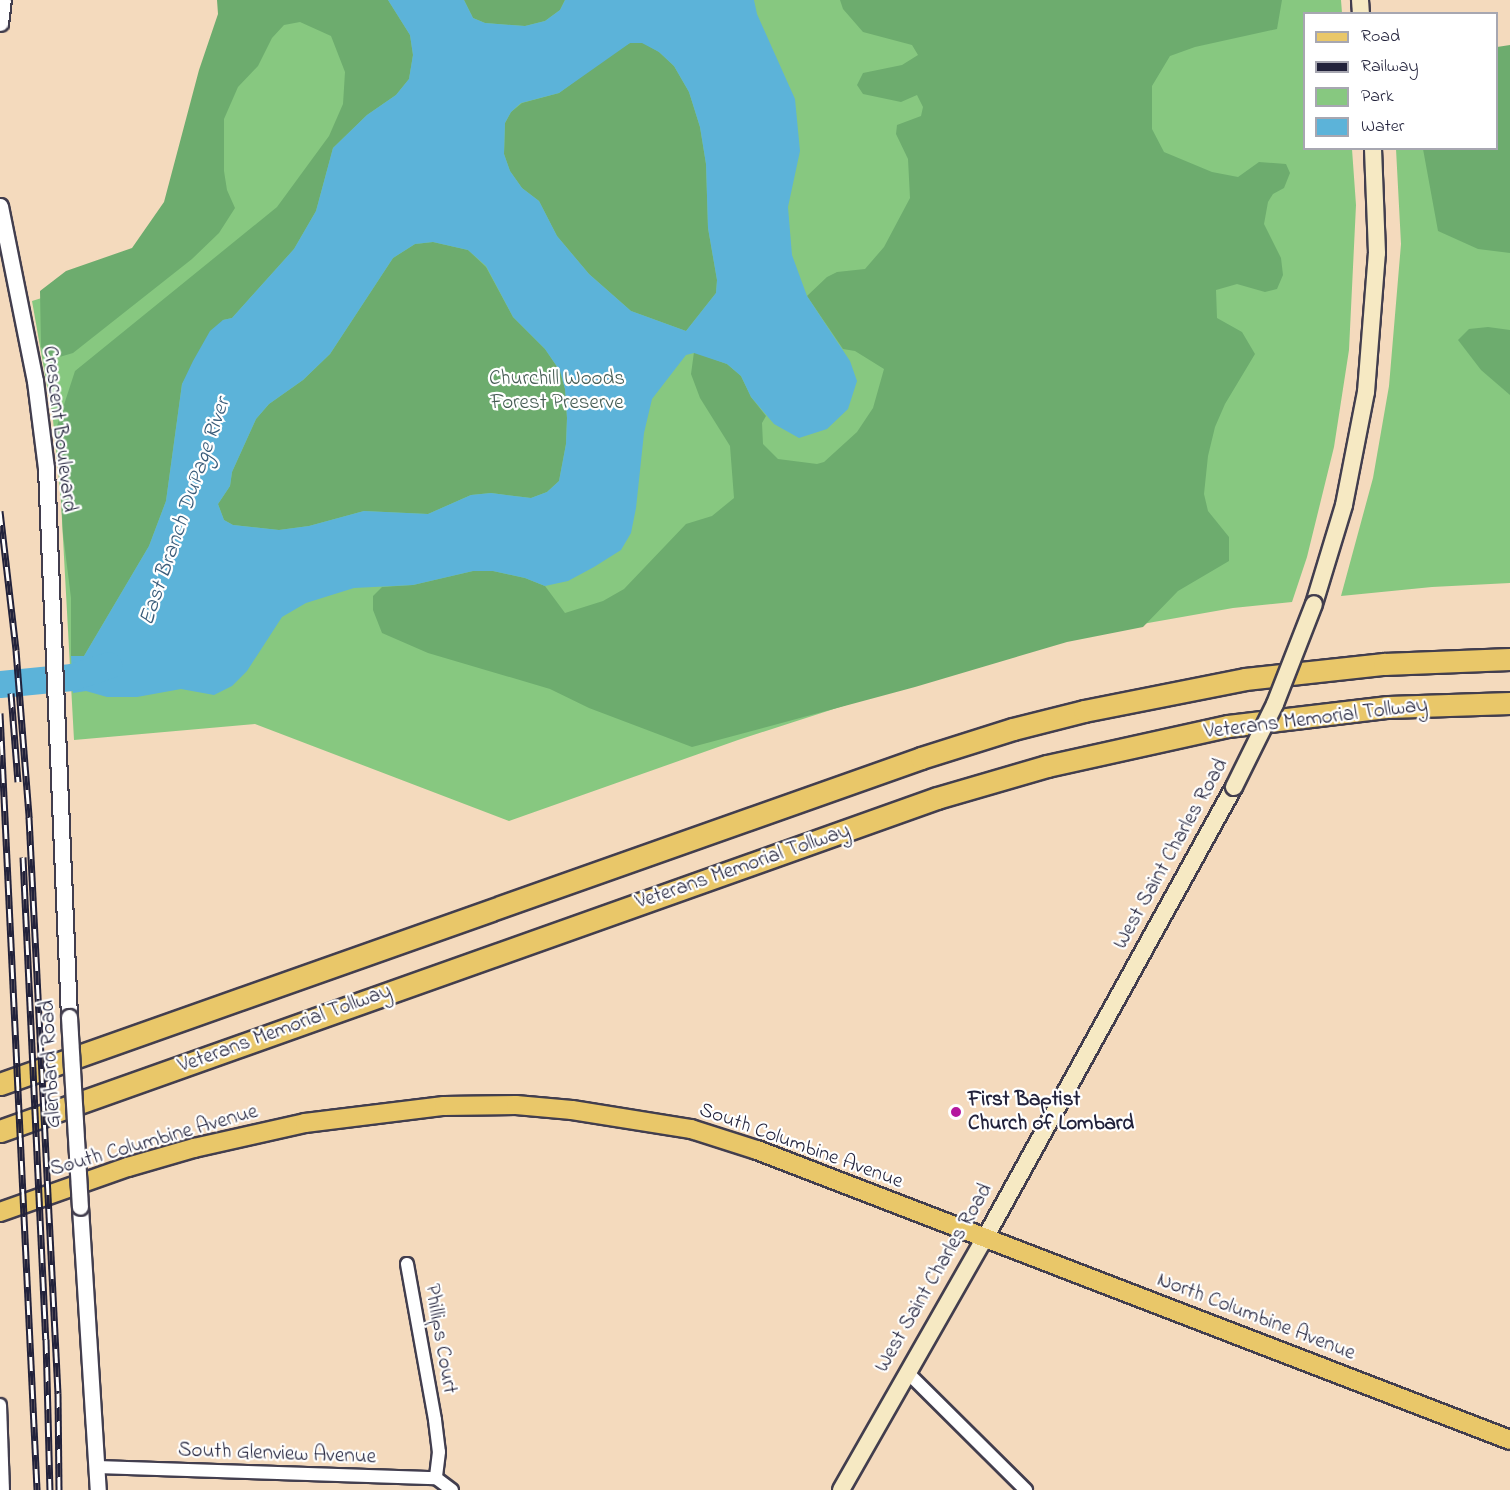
<!DOCTYPE html>
<html>
<head>
<meta charset="utf-8">
<style>
	body { margin:0 }
	#map { position:relative; width:1510px; height:1490px; overflow:hidden; background:#f4dabd; font-family:"Indie Flower",sans-serif }
	div>[style] { position:absolute }
	.green>* { inset:0; background:#87c880 }
	.forest>* { inset:0; background:#6dac6e }
	.water>* { inset:0; background:#5cb3d9 }
	.river>* { height:27px; margin:-13.5px; padding:0 13.5px; transform-origin:13.5px; border-radius:13.5px; background:#5cb3d9 }
	.roads { filter:drop-shadow(2px 0 #423e4e) drop-shadow(-2px 0 #423e4e) drop-shadow(0 2px #423e4e) drop-shadow(0 -2px #423e4e) }
	.minor>* { height:12px; margin:-6px; padding:0 6px; transform-origin:6px; border-radius:6px; background:#fff }
	.tertiary>* { height:15px; margin:-7.5px; padding:0 7.5px; transform-origin:7.5px; border-radius:7.5px; background:#fff }
	.secondary>* { height:16px; margin:-8px; padding:0 8px; transform-origin:8px; border-radius:8px; background:#f6e9c3 }
	.primary>* { height:18px; margin:-9px; padding:0 9px; transform-origin:9px; border-radius:9px; background:#e9c769 }
	.motorway>* { height:21px; margin:-10.5px; padding:0 10.5px; transform-origin:10.5px; border-radius:10.5px; background:#e9c769 }
	.rail>* { height:7px; margin-top:-3.5px; transform-origin:0; background:repeating-linear-gradient(90deg,#fff 0 14px,#22223b 0 28px); box-sizing:border-box; border-block:2px solid #22223b }
	.bridges { filter:drop-shadow(2px 0 #423e4e) drop-shadow(-2px 0 #423e4e) drop-shadow(0 2px #423e4e) drop-shadow(0 -2px #423e4e) }
	.tertiary-bridge>* { height:15px; margin:-7.5px; padding:0 7.5px; transform-origin:7.5px; border-radius:7.5px; background:#fff }
	.secondary-bridge>* { height:16px; margin:-8px; padding:0 8px; transform-origin:8px; border-radius:8px; background:#f6e9c3 }
	.dots>* { width:16px; height:16px; translate:-50% -50%; box-sizing:border-box; border:3px solid #fff; border-radius:50% }
	span { translate:-50% -50%; white-space:nowrap; text-align:center; line-height:1.15; -webkit-text-stroke:4.5px #fff; paint-order:stroke }
	.park-label { font-size:21px; color:#455c53 }
	.street-label { font-size:21px; color:#22223b }
	.poi-label { font-size:21px; color:#22223b; font-weight:700 }
	.left { translate:0 -50%; text-align:left }
	.water-label { font-size:22px; color:#395c7a; font-style:italic }
	.legend { position:absolute; left:1303px; top:12px; width:195px; height:138px; box-sizing:border-box; background:#fff; border:2px solid #a7a7b1; margin:0; padding:8px 10px; list-style:none; font-size:18px; color:#22223b }
	.legend li { display:flex; align-items:center; gap:12px; height:30px }
	.legend b { width:30px; border:2px solid #a7a7b1 }
</style>
</head>
<body>
<div id="map">
	<div class="green">
		<div style="clip-path:polygon(237px 0,1341px 0,1342px 13px,1304px 14px,1304px 148px,1352px 149px,1356px 205px,1349px 350px,1334px 447px,1307px 557px,1292px 602px,1233px 608px,1080px 635px,945px 673px,738px 740px,509px 821px,255px 724px,74px 740px,61px 502px,53px 420px,32px 301px,193px 251px)"></div>
		<div style="clip-path:polygon(1510px 52px,1510px 583px,1432px 587px,1341px 596px,1373px 478px,1389px 386px,1401px 244px,1396px 149px,1496px 148px)"></div>
	</div>
	<div class="forest">
		<div style="clip-path:polygon(217px 0,388px 0,410px 35px,413px 55px,409px 79px,396px 95px,367px 115px,333px 148px,316px 211px,294px 249px,232px 318px,223px 320px,182px 384px,166px 501px,149px 546px,84px 656px,71px 656px,71px 598px,63px 534px,57px 426px,75px 371px,277px 207px,329px 136px,343px 104px,345px 72px,331px 36px,300px 22px,284px 25px,272px 38px,258px 66px,238px 87px,224px 119px,224px 171px,227px 190px,235px 208px,219px 233px,192px 259px,73px 353px,56px 358px,47px 354px,41px 347px,40px 291px,66px 271px,132px 248px,164px 202px,199px 70px,218px 14px)"></div>
		<div style="clip-path:polygon(464px 0,565px 0,560px 10px,545px 21px,525px 26px,485px 23px,473px 18px)"></div>
		<div style="clip-path:polygon(840px 0,1282px 0,1277px 29px,1195px 47px,1170px 56px,1152px 86px,1152px 129px,1164px 152px,1212px 172px,1238px 177px,1259px 162px,1286px 164px,1290px 173px,1284px 188px,1273px 194px,1268px 202px,1264px 224px,1281px 258px,1283px 275px,1277px 289px,1265px 292px,1237px 284px,1216px 290px,1217px 318px,1242px 332px,1255px 354px,1225px 404px,1215px 427px,1208px 456px,1204px 494px,1208px 511px,1229px 537px,1229px 561px,1178px 591px,1143px 627px,1067px 642px,915px 687px,692px 747px,589px 708px,550px 689px,428px 653px,382px 633px,373px 610px,373px 596px,382px 587px,413px 585px,473px 571px,493px 571px,525px 578px,545px 586px,565px 613px,603px 601px,624px 589px,686px 524px,712px 516px,734px 498px,730px 446px,700px 398px,691px 374px,694px 352px,727px 364px,741px 376px,751px 397px,766px 416px,762px 423px,763px 444px,778px 459px,817px 464px,824px 462px,857px 432px,873px 408px,884px 369px,855px 351px,843px 349px,807px 296px,827px 277px,837px 272px,865px 269px,884px 247px,910px 198px,908px 159px,896px 134px,897px 125px,921px 116px,923px 107px,917px 95px,901px 102px,863px 94px,857px 85px,863px 73px,902px 65px,918px 55px,912px 45px,863px 32px,843px 9px)"></div>
		<div style="clip-path:polygon(642px 42px,659px 52px,674px 66px,689px 92px,700px 127px,706px 164px,708px 228px,717px 280px,716px 293px,686px 331px,631px 311px,589px 274px,557px 236px,539px 201px,522px 188px,510px 171px,504px 154px,505px 123px,511px 112px,522px 103px,559px 93px,617px 50px,630px 43px)"></div>
		<div style="clip-path:polygon(1510px 45px,1510px 253px,1478px 249px,1438px 231px,1423px 149px,1496px 148px,1497px 47px)"></div>
		<div style="clip-path:polygon(433px 242px,468px 250px,486px 267px,513px 317px,545px 349px,560px 371px,565px 389px,567px 418px,566px 444px,559px 481px,547px 492px,531px 498px,491px 493px,471px 495px,428px 514px,364px 511px,309px 526px,279px 530px,233px 525px,224px 520px,218px 504px,230px 486px,232px 472px,256px 419px,269px 404px,303px 380px,330px 354px,393px 258px,415px 244px)"></div>
		<div style="clip-path:polygon(1488px 327px,1510px 330px,1510px 395px,1481px 370px,1458px 340px,1469px 329px)"></div>
	</div>
	<div class="water">
		<div style="clip-path:polygon(evenodd,388px 0,464px 0,473px 18px,485px 23px,525px 26px,545px 21px,560px 10px,565px 0,754px 0,757px 14px,795px 99px,800px 151px,788px 207px,792px 255px,807px 296px,850px 361px,857px 381px,848px 409px,827px 429px,799px 438px,774px 424px,751px 397px,741px 376px,727px 364px,694px 353px,686px 355px,652px 399px,644px 433px,636px 508px,631px 533px,621px 550px,594px 567px,568px 581px,545px 586px,525px 578px,493px 571px,473px 571px,413px 585px,354px 588px,306px 603px,282px 617px,247px 671px,232px 686px,214px 695px,181px 689px,137px 697px,107px 697px,86px 691px,73px 693px,71px 656px,84px 656px,149px 546px,166px 501px,182px 384px,193px 361px,210px 331px,223px 320px,232px 318px,294px 249px,316px 211px,333px 148px,367px 115px,396px 95px,409px 79px,413px 55px,410px 35px,388px 0,630px 43px,642px 43px,659px 52px,674px 66px,689px 92px,700px 127px,706px 164px,708px 228px,717px 280px,716px 293px,686px 331px,631px 311px,589px 274px,557px 236px,539px 201px,522px 188px,510px 171px,504px 154px,505px 123px,511px 112px,521px 103px,559px 93px,630px 43px,388px 0,433px 242px,468px 250px,486px 266px,513px 317px,545px 349px,560px 371px,565px 389px,567px 418px,566px 444px,559px 481px,547px 492px,531px 498px,491px 493px,471px 495px,428px 514px,364px 511px,309px 526px,279px 530px,233px 525px,224px 520px,218px 504px,230px 486px,232px 472px,256px 419px,269px 404px,303px 380px,330px 354px,393px 258px,415px 244px,433px 242px)"></div>
	</div>
	<div class="river">
		<div style="left:0;top:684px;width:72px;rotate:-5.6deg"></div>
		<div style="left:72px;top:677px;width:38px;rotate:-18deg"></div>
	</div>
	<div class="roads">
		<div class="minor">
			<div style="left:407px;top:1264px;width:158px;rotate:79.8deg"></div>
			<div style="left:435px;top:1420px;width:32px;rotate:83deg"></div>
			<div style="left:439px;top:1452px;width:26px;rotate:97deg"></div>
			<div style="left:907px;top:1372px;width:168px;rotate:44.8deg"></div>
			<div style="left:0;top:1405px;width:85px;rotate:88deg"></div>
			<div style="left:97px;top:1467px;width:339px;rotate:1.9deg"></div>
			<div style="left:436px;top:1478px;width:20px;rotate:37deg"></div>
		</div>
		<div class="tertiary">
			<div style="left:0;top:23px;width:23px;rotate:-83deg"></div>
			<div style="left:0;top:206px;width:178px;rotate:78.7deg"></div>
			<div style="left:35px;top:381px;width:88px;rotate:82.8deg"></div>
			<div style="left:46px;top:468px;width:549px;rotate:87.6deg"></div>
			<div style="left:80px;top:1207px;width:284px;rotate:86.4deg"></div>
		</div>
		<div class="secondary">
			<div style="left:1360px;top:0;width:14px;rotate:86deg"></div>
			<div style="left:1314px;top:604px;width:103px;rotate:-73.1deg"></div>
			<div style="left:1344px;top:505px;width:115px;rotate:-79deg"></div>
			<div style="left:1366px;top:392px;width:139px;rotate:-85.5deg"></div>
			<div style="left:1377px;top:253px;width:105px;rotate:-92.2deg"></div>
			<div style="left:841px;top:1490px;width:290px;rotate:-60.3deg"></div>
			<div style="left:985px;top:1238px;width:515px;rotate:-61.1deg"></div>
		</div>
		<div class="primary">
			<div style="left:0;top:1212px;width:136px;rotate:-19.4deg"></div>
			<div style="left:128px;top:1167px;width:69px;rotate:-16.1deg"></div>
			<div style="left:194px;top:1148px;width:114px;rotate:-12.7deg"></div>
			<div style="left:305px;top:1123px;width:140px;rotate:-7deg"></div>
			<div style="left:444px;top:1106px;width:72px;rotate:-0.8deg"></div>
			<div style="left:516px;top:1105px;width:56px;rotate:5.1deg"></div>
			<div style="left:572px;top:1110px;width:121px;rotate:9.1deg"></div>
			<div style="left:691px;top:1129px;width:69px;rotate:17.7deg"></div>
			<div style="left:757px;top:1150px;width:807px;rotate:21.06deg"></div>
		</div>
		<div class="motorway">
			<div style="left:0;top:1084px;width:977px;rotate:-19.49deg"></div>
			<div style="left:921px;top:758px;width:96px;rotate:-17.5deg"></div>
			<div style="left:1013px;top:729px;width:73px;rotate:-14.2deg"></div>
			<div style="left:1084px;top:711px;width:164px;rotate:-11.2deg"></div>
			<div style="left:1245px;top:679px;width:140px;rotate:-6.2deg"></div>
			<div style="left:1384px;top:664px;width:126px;rotate:-2.3deg"></div>
			<div style="left:0;top:1131px;width:994px;rotate:-19.56deg"></div>
			<div style="left:937px;top:798px;width:115px;rotate:-16.2deg"></div>
			<div style="left:1047px;top:766px;width:185px;rotate:-12.5deg"></div>
			<div style="left:1228px;top:726px;width:161px;rotate:-6.8deg"></div>
			<div style="left:1388px;top:707px;width:122px;rotate:-1.9deg"></div>
		</div>
	</div>
	<div class="rail">
		<div style="left:0;top:511px;width:140px;rotate:83.4deg"></div>
		<div style="left:16px;top:650px;width:168px;rotate:85.5deg"></div>
		<div style="left:29px;top:817px;width:577px;rotate:87.12deg"></div>
		<div style="left:58px;top:1393px;width:97px;rotate:89.4deg"></div>
		<div style="left:11px;top:693px;width:89px;rotate:85.5deg"></div>
		<div style="left:0;top:713px;width:778px;rotate:87.27deg"></div>
		<div style="left:23px;top:857px;width:483px;rotate:87.3deg"></div>
		<div style="left:46px;top:1339px;width:151px;rotate:88.5deg"></div>
	</div>
	<div class="bridges">
		<div class="tertiary-bridge">
			<div style="left:69px;top:1017px;width:190px;rotate:86.7deg"></div>
		</div>
		<div class="secondary-bridge">
			<div style="left:1234px;top:787px;width:93px;rotate:-63.7deg"></div>
			<div style="left:1275px;top:704px;width:107px;rotate:-68.7deg"></div>
		</div>
	</div>
	<div class="dots">
		<div style="left:956px;top:1112px;background:#b5179e"></div>
	</div>
	<div class="park-label">
		<span style="left:557px;top:391px">Churchill Woods<br>Forest Preserve</span>
	</div>
	<div class="street-label">
		<span style="left:59px;top:429px;rotate:83deg">Crescent Boulevard</span>
		<span style="left:1316px;top:719px;rotate:-7deg">Veterans Memorial Tollway</span>
		<span style="left:1171px;top:854px;rotate:-61deg">West Saint Charles Road</span>
		<span style="left:743px;top:867px;rotate:-19deg">Veterans Memorial Tollway</span>
		<span style="left:285px;top:1029px;rotate:-20deg">Veterans Memorial Tollway</span>
		<span style="left:51px;top:1064px;rotate:-93deg">Glenbard Road</span>
		<span style="left:154px;top:1141px;rotate:-16deg">South Columbine Avenue</span>
		<span style="left:801px;top:1146px;rotate:20deg">South Columbine Avenue</span>
		<span style="left:934px;top:1278px;rotate:-60deg">West Saint Charles Road</span>
		<span style="left:1256px;top:1317px;rotate:21deg">North Columbine Avenue</span>
		<span style="left:440px;top:1339px;rotate:80deg">Phillips Court</span>
		<span style="left:277px;top:1454px;rotate:2deg">South Glenview Avenue</span>
	</div>
	<div class="poi-label">
		<span class="left" style="left:968px;top:1112px">First Baptist<br>Church of Lombard</span>
	</div>
	<div class="water-label">
		<span style="left:186px;top:512px;rotate:-71deg">East Branch DuPage River</span>
	</div>
	<ul class="legend">
	<li><b style="height:8px;background:#e9c769"></b>Road</li>
	<li><b style="height:8px;background:#22223b"></b>Railway</li>
	<li><b style="height:16px;background:#87c880"></b>Park</li>
	<li><b style="height:16px;background:#5cb3d9"></b>Water</li>
	</ul>
</div>
</body>
</html>
